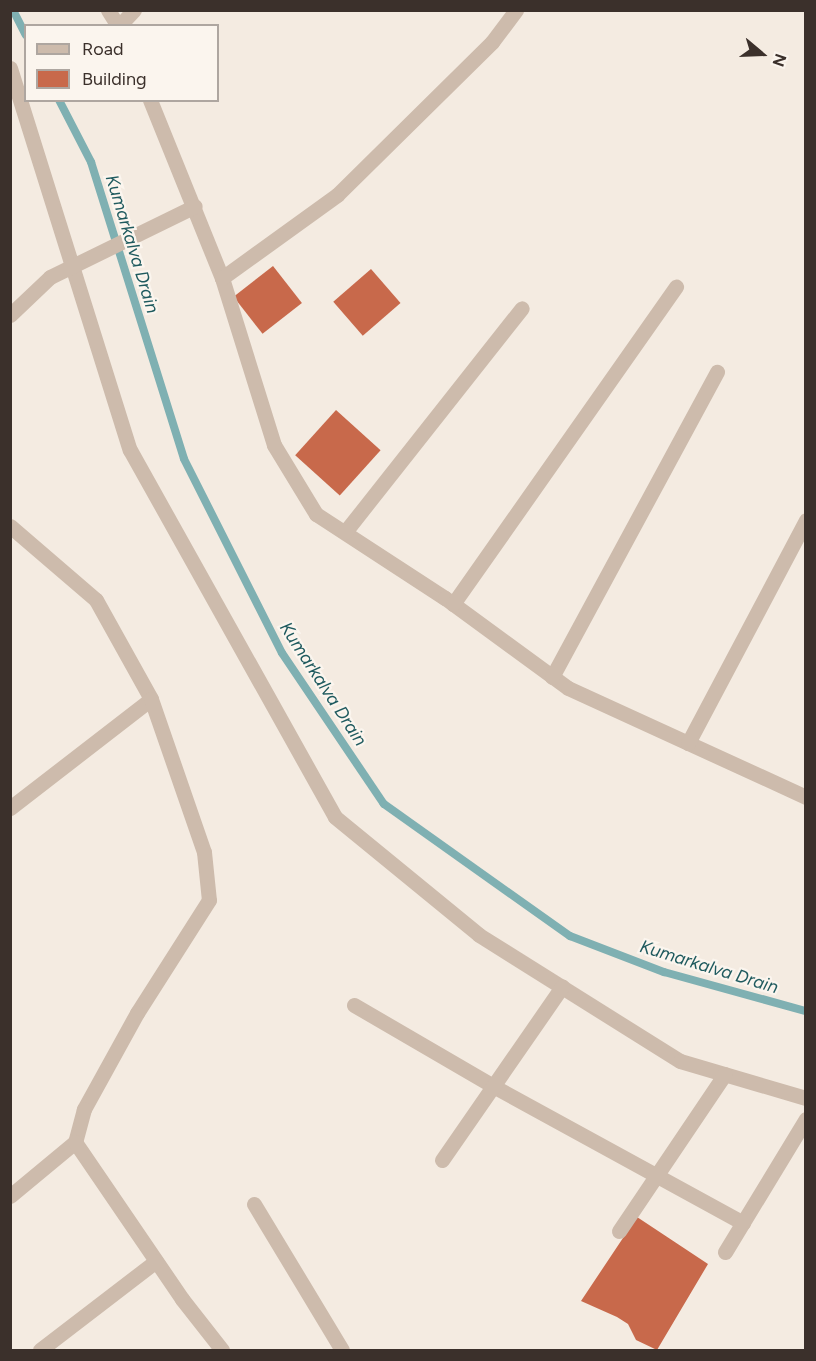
<!DOCTYPE html>
<html>
<head>
<meta charset="utf-8">
<style>
	body { margin:0 }
	#map { position:relative; width:816px; height:1361px; overflow:hidden; background:#f4ebe1; font-family:Figtree,sans-serif }
	div>[style] { position:absolute }
	.stream>* { height:8px; margin:-4px; padding:0 4px; transform-origin:4px; border-radius:4px; background:#7fb0b2 }
	.building>* { inset:0; background:#c8694b; transform-origin:0 0 }
	.street>* { height:15px; margin:-7.5px; padding:0 7.5px; transform-origin:7.5px; border-radius:7.5px; background:#cdbbac }
	span { translate:-50% -50%; white-space:nowrap; text-align:center; line-height:1.15; -webkit-text-stroke:4.5px #fbf5ee; paint-order:stroke }
	.water-label { font-size:18px; color:#1f5a5e; font-style:italic }
	.frame { position:absolute; inset:0; border:12px solid #3b302b; pointer-events:none }
	.legend { position:absolute; left:24px; top:24px; width:195px; height:78px; box-sizing:border-box; background:#fbf5ee; border:2px solid #aea6a0; margin:0; padding:8px 10px; list-style:none; font-size:18px; color:#3b302b }
	.legend li { display:flex; align-items:center; gap:12px; height:30px }
	.legend b { width:30px; border:2px solid #aea6a0 }
	.north { position:absolute; left:732px; top:24px; width:60px; height:60px; -webkit-text-stroke:4px #fbf5ee; paint-order:stroke; rotate:109deg; font-size:16px; font-weight:700; line-height:24px; text-align:center; color:#3b302b }
	.north::after { content:''; display:block; margin:auto; width:21px; height:27px; background:#3b302b; clip-path:polygon(50% 0,100% 100%,50% 72%,0 100%) }
</style>
</head>
<body>
<div id="map">
	<div class="stream">
		<div style="left:13px;top:10px;width:28px;rotate:63deg"></div>
		<div style="left:59px;top:100px;width:70px;rotate:62.7deg"></div>
		<div style="left:91px;top:162px;width:311px;rotate:72.6deg"></div>
		<div style="left:184px;top:459px;width:217px;rotate:63.2deg"></div>
		<div style="left:282px;top:653px;width:182px;rotate:56deg"></div>
		<div style="left:384px;top:804px;width:228px;rotate:35.4deg"></div>
		<div style="left:570px;top:936px;width:101px;rotate:21deg"></div>
		<div style="left:664px;top:972px;width:147px;rotate:15.4deg"></div>
	</div>
	<div class="building">
		<div style="left:273px;top:266px;width:47px;height:50px;rotate:52deg"></div>
		<div style="left:371px;top:269px;width:45px;height:50px;rotate:49deg"></div>
		<div style="left:336px;top:410px;width:60px;height:61px;rotate:42deg"></div>
		<div style="clip-path:polygon(637px 1217px,708px 1264px,657px 1350px,636px 1340px,628px 1324px,617px 1317px,581px 1301px)"></div>
	</div>
	<div class="street">
		<div style="left:108px;top:10px;width:19px;rotate:58deg"></div>
		<div style="left:119px;top:26px;width:22px;rotate:-47deg"></div>
		<div style="left:10px;top:68px;width:400px;rotate:72.6deg"></div>
		<div style="left:130px;top:450px;width:420px;rotate:60.8deg"></div>
		<div style="left:335px;top:817px;width:186px;rotate:39.3deg"></div>
		<div style="left:479px;top:935px;width:237px;rotate:32.1deg"></div>
		<div style="left:680px;top:1061px;width:131px;rotate:16.4deg"></div>
		<div style="left:150px;top:100px;width:192px;rotate:68deg"></div>
		<div style="left:222px;top:278px;width:175px;rotate:72.7deg"></div>
		<div style="left:274px;top:445px;width:81px;rotate:58.7deg"></div>
		<div style="left:316px;top:514px;width:154px;rotate:33.1deg"></div>
		<div style="left:445px;top:598px;width:152px;rotate:36.2deg"></div>
		<div style="left:568px;top:688px;width:262px;rotate:24.6deg"></div>
		<div style="left:222px;top:278px;width:142px;rotate:-35.8deg"></div>
		<div style="left:337px;top:195px;width:218px;rotate:-44.6deg"></div>
		<div style="left:492px;top:42px;width:40px;rotate:-53deg"></div>
		<div style="left:10px;top:315px;width:55px;rotate:-43.5deg"></div>
		<div style="left:50px;top:277px;width:161px;rotate:-26.1deg"></div>
		<div style="left:10px;top:526px;width:113px;rotate:40.7deg"></div>
		<div style="left:96px;top:600px;width:113px;rotate:60.9deg"></div>
		<div style="left:345px;top:532px;width:285px;rotate:-51.7deg"></div>
		<div style="left:453px;top:604px;width:388px;rotate:-54.9deg"></div>
		<div style="left:552px;top:677px;width:347px;rotate:-61.6deg"></div>
		<div style="left:688px;top:743px;width:252px;rotate:-62.1deg"></div>
		<div style="left:10px;top:808px;width:178px;rotate:-37.7deg"></div>
		<div style="left:151px;top:699px;width:162px;rotate:70.9deg"></div>
		<div style="left:204px;top:852px;width:48px;rotate:84.1deg"></div>
		<div style="left:209px;top:900px;width:134px;rotate:122.5deg"></div>
		<div style="left:137px;top:1013px;width:110px;rotate:118.9deg"></div>
		<div style="left:84px;top:1109px;width:34px;rotate:105deg"></div>
		<div style="left:354px;top:1005px;width:161px;rotate:30.2deg"></div>
		<div style="left:493px;top:1086px;width:285px;rotate:28.7deg"></div>
		<div style="left:442px;top:1160px;width:211px;rotate:-55.3deg"></div>
		<div style="left:10px;top:1196px;width:85px;rotate:-39.7deg"></div>
		<div style="left:75px;top:1142px;width:190px;rotate:55.7deg"></div>
		<div style="left:182px;top:1299px;width:65px;rotate:51.9deg"></div>
		<div style="left:254px;top:1204px;width:170px;rotate:58.9deg"></div>
		<div style="left:619px;top:1231px;width:189px;rotate:-56deg"></div>
		<div style="left:725px;top:1252px;width:156px;rotate:-58.7deg"></div>
		<div style="left:40px;top:1350px;width:146px;rotate:-37.5deg"></div>
	</div>
	<div class="water-label">
		<span style="left:132px;top:244px;rotate:73deg">Kumarkalva Drain</span>
		<span style="left:323px;top:684px;rotate:57deg">Kumarkalva Drain</span>
		<span style="left:709px;top:967px;rotate:17deg">Kumarkalva Drain</span>
	</div>
	<div class="frame"></div>
	<ul class="legend">
	<li><b style="height:8px;background:#cdbbac"></b>Road</li>
	<li><b style="height:16px;background:#c8694b"></b>Building</li>
	</ul>
	<div class="north">N</div>
</div>
</body>
</html>
